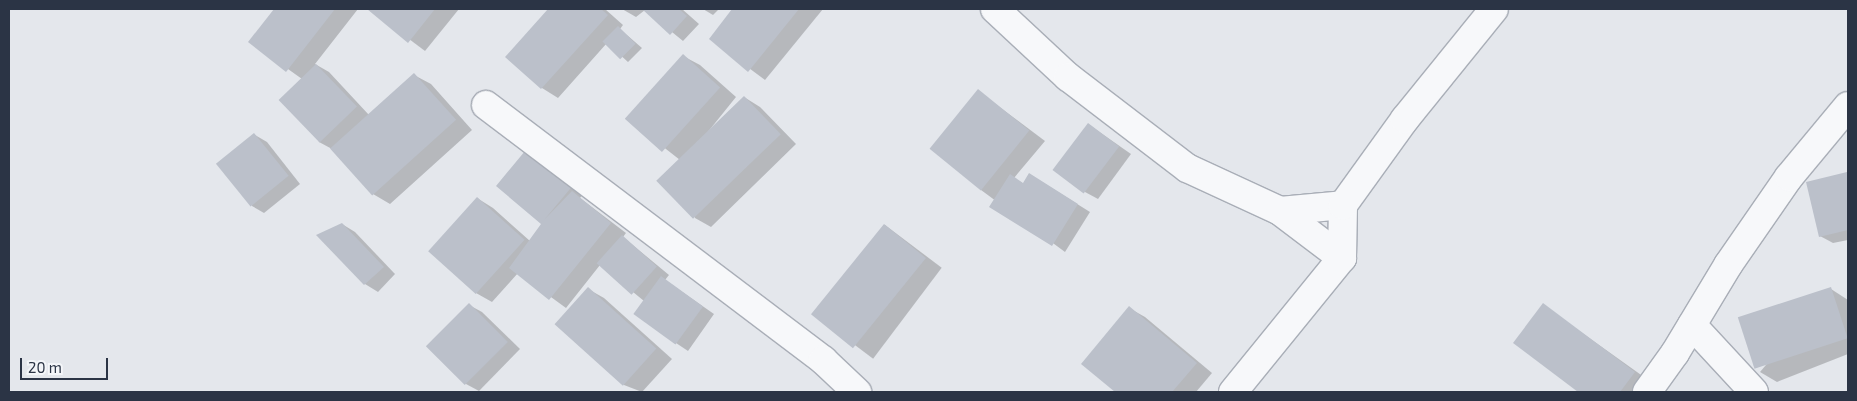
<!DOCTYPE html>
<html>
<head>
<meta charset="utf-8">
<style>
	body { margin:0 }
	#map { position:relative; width:1857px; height:401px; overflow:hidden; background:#e4e7ec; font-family:"Exo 2",sans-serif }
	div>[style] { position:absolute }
	.shadow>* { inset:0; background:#0003; transform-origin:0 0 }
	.building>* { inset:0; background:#bbc0ca; transform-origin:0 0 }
	.roads { filter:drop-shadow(1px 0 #a9aeb7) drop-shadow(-1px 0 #a9aeb7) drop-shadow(0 1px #a9aeb7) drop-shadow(0 -1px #a9aeb7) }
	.minor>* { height:28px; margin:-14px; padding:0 14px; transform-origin:14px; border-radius:14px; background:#f7f8fa }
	span { translate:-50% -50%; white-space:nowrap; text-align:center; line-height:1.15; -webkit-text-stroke:4.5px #f4f6f9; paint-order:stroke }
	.frame { position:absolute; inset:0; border:10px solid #2b3445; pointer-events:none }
	.scale { position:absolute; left:20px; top:358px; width:88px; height:22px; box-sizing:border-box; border:2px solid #2b3445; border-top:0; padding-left:6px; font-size:15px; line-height:18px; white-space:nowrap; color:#2b3445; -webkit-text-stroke:4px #f4f6f9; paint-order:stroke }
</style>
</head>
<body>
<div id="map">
	<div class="shadow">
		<div style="clip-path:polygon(276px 9px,358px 9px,315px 64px,329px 72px,369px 115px,414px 75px,431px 84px,472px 130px,390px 204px,373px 194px,332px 149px,319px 142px,302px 79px,250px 42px)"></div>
		<div style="clip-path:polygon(369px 9px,459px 9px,425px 51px)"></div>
		<div style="clip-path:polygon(549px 9px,605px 9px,623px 25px,620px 29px,642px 48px,628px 62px,607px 43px,558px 98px,542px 88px,506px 57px)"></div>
		<div style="clip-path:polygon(622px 9px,682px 9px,699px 24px,683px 41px,645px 10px,636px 17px)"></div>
		<div style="clip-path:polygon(703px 9px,719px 9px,713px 15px)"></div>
		<div style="clip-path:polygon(734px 9px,823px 9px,765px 80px,710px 39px)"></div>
		<div style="clip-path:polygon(683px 56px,700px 65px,736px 97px,707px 133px,744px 97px,760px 107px,796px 144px,711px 227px,695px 218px,680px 160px,629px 120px)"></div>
		<div style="clip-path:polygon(978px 91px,1045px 141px,1014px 178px,1024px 184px,1042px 182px,1090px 212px,1065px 252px,981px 190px)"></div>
		<div style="clip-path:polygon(1088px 124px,1131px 154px,1098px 199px,1085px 192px)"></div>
		<div style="clip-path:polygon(255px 135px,267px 142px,300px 184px,264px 213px,252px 206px)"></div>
		<div style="clip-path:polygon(530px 146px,586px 190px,580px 198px,626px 233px,623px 237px,669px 275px,665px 280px,714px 314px,688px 351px,676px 343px,644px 301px,600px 265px,566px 308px,518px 273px,492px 302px,476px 293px,477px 198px,493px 208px,530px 241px,543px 223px)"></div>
		<div style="clip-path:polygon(1847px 173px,1848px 240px,1833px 243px,1820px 236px)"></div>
		<div style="clip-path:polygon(342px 224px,355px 232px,395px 274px,378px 292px,365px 284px,318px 236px)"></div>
		<div style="left:885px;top:225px;width:71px;height:114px;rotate:37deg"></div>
		<div style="clip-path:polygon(588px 289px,604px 298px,672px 359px,642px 392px,624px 385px)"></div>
		<div style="clip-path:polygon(1831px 289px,1848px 300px,1848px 354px,1777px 382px,1760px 372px)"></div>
		<div style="clip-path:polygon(469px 305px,482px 312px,520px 349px,479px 391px,466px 384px)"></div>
		<div style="clip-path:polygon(1543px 305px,1651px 382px,1644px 392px,1580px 392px,1515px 343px)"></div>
		<div style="clip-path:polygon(1129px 308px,1145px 317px,1212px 373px,1196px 392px,1117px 392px,1083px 364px)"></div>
	</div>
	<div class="building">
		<div style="clip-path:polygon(274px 9px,335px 9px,286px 72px,248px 42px)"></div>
		<div style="clip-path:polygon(367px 9px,435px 9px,408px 43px)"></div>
		<div style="clip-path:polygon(548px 9px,601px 9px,608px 15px,541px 89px,505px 57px)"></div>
		<div style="clip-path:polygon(642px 9px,679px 9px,687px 16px,670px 35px)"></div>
		<div style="clip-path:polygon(732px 9px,799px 9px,748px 72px,709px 39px)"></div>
		<div style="left:618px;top:26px;width:25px;height:22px;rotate:45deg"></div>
		<div style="left:683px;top:54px;width:50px;height:87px;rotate:42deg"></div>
		<div style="left:316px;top:64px;width:59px;height:52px;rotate:46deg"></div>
		<div style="left:414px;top:73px;width:63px;height:113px;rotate:48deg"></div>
		<div style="left:978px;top:89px;width:66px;height:77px;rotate:39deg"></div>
		<div style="left:744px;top:96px;width:53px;height:122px;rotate:46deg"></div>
		<div style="left:1088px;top:123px;width:39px;height:59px;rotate:37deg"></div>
		<div style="left:254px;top:133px;width:55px;height:49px;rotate:51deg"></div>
		<div style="clip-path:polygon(530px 145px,575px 183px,544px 220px,572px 191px,611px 223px,549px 300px,509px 268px,541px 224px,496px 186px)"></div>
		<div style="clip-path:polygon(1847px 172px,1848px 230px,1819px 237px,1806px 182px)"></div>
		<div style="clip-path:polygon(1029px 173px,1078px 204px,1052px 246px,989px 207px,1010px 174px,1023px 183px)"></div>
		<div style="left:477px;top:197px;width:64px;height:73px;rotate:42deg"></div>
		<div style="clip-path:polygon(342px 223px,384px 267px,364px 285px,316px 235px)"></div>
		<div style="left:884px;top:224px;width:54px;height:116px;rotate:39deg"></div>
		<div style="left:622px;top:235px;width:47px;height:38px;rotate:42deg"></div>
		<div style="left:661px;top:276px;width:52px;height:47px;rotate:36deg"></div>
		<div style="left:588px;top:287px;width:92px;height:50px;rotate:42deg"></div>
		<div style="left:1831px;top:287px;width:54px;height:98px;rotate:72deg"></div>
		<div style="left:469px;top:303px;width:55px;height:61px;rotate:45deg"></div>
		<div style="clip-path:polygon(1543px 303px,1635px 372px,1620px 392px,1578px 392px,1513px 343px)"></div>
		<div style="clip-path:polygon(1129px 306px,1197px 363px,1172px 392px,1115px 392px,1081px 364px)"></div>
	</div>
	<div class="roads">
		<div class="minor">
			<div style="left:995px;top:9px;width:100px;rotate:43deg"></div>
			<div style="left:1068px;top:77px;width:150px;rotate:37.4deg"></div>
			<div style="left:1187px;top:168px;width:102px;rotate:24.8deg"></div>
			<div style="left:1280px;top:211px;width:78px;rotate:37.2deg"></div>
			<div style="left:486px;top:105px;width:423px;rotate:37.1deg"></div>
			<div style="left:823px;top:360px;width:47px;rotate:43.3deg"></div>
			<div style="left:1280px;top:211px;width:63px;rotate:-5.4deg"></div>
			<div style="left:1692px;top:325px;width:91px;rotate:47.2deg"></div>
			<div style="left:1233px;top:392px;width:173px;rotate:-50.9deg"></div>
			<div style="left:1342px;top:258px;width:53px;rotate:-88.9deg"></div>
			<div style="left:1343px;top:205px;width:106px;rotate:-54.2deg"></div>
			<div style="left:1405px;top:119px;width:141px;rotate:-51deg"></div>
			<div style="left:1647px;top:392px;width:48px;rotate:-54.3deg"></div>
			<div style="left:1675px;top:353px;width:103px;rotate:-58.9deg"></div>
			<div style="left:1728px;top:265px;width:107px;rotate:-55.3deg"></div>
			<div style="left:1789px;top:177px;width:92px;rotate:-50.3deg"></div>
		</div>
	</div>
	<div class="frame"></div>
	<div class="scale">20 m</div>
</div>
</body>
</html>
